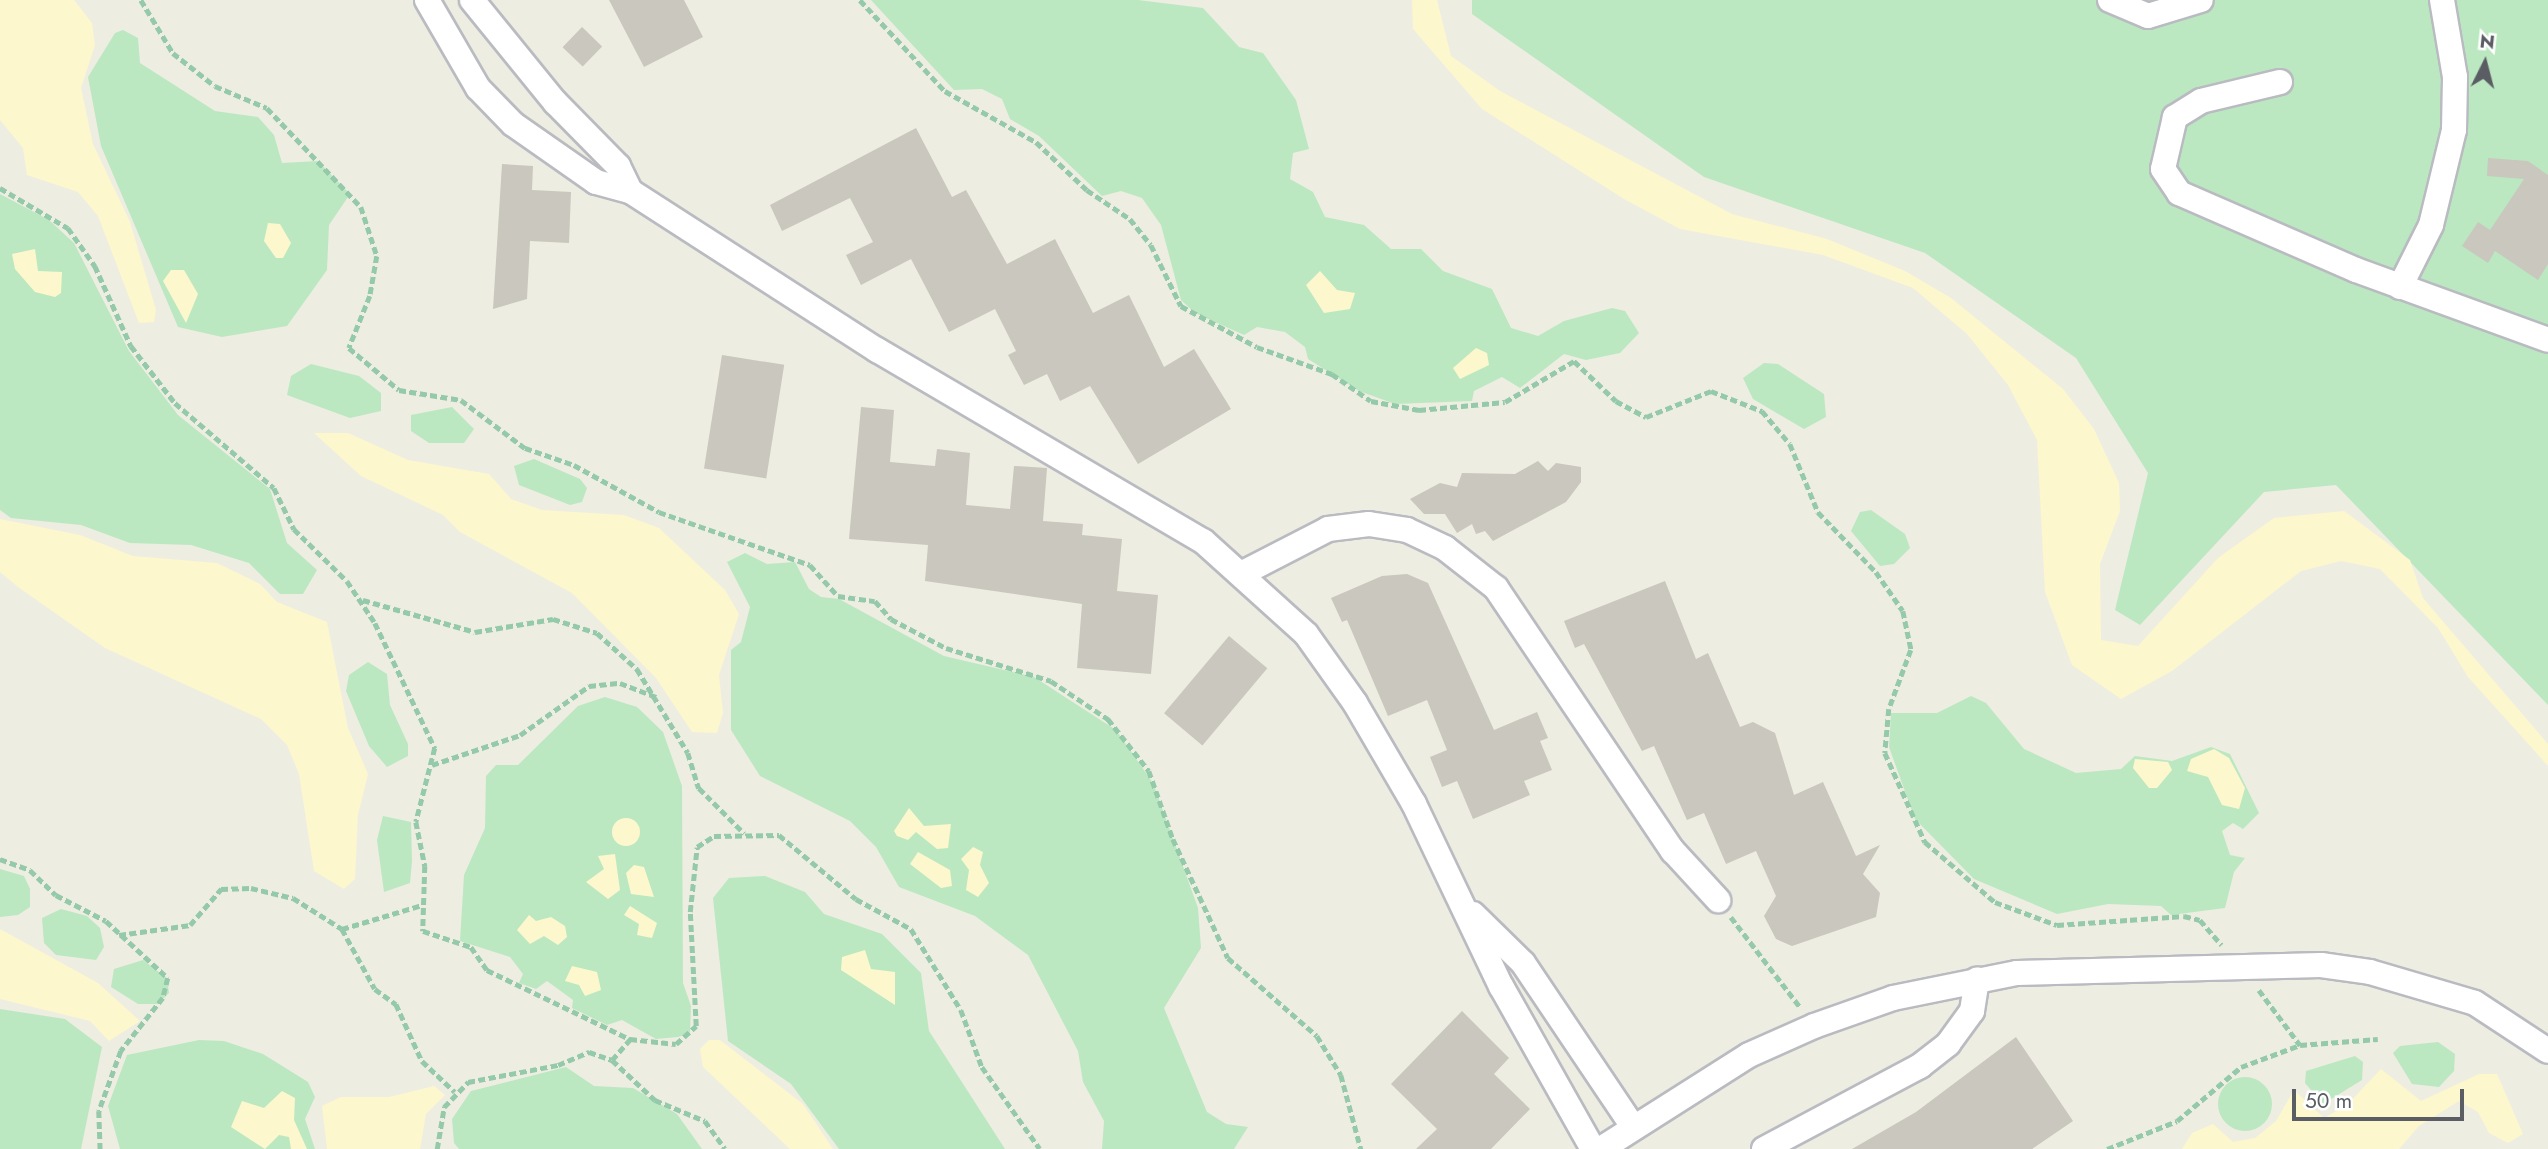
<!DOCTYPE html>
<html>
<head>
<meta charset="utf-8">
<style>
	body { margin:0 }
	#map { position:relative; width:2548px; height:1149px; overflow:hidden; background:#eeede1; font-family:Jost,sans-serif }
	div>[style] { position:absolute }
	.green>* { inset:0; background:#bbe8c1 }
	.round { border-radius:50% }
	.sand>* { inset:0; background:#fdf7cd }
	.building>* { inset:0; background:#c9c7be; transform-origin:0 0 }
	.path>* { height:4.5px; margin-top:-2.25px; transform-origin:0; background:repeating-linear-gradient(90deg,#94c9aa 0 7px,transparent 0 10.5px) }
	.roads { filter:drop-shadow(2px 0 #b9bbc1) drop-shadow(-2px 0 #b9bbc1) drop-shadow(0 2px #b9bbc1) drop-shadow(0 -2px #b9bbc1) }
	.street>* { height:24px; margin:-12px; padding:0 12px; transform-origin:12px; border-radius:12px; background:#fff }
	span { translate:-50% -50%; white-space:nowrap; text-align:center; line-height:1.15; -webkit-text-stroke:6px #fff; paint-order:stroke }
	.north { position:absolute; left:2450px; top:28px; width:70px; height:70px; -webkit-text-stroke:5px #fff; paint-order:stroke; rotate:6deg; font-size:19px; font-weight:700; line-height:28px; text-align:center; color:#5a5d63 }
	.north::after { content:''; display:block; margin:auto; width:24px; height:32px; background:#5a5d63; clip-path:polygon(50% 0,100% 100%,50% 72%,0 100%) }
	.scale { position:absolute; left:2292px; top:1089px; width:172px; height:32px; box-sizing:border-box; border:4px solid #5a5d63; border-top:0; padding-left:9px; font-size:21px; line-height:24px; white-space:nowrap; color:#5a5d63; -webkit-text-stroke:5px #fff; paint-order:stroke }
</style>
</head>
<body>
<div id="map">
	<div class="green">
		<div style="clip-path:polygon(871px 0,1138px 0,1203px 8px,1239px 47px,1263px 53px,1296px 100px,1309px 149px,1293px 153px,1290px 179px,1313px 192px,1325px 217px,1364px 225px,1391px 249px,1421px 249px,1443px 271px,1492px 289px,1511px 328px,1538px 336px,1564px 321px,1612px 308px,1625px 311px,1639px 333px,1620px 353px,1586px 360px,1564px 354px,1520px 388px,1502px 377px,1474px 391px,1472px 401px,1395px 404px,1359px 391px,1308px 359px,1305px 347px,1285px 332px,1257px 327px,1244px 335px,1195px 313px,1181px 300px,1161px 225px,1142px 198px,1121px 191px,1102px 196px,1039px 136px,1010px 119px,1002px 99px,982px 89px,954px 90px)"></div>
		<div style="clip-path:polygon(1472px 0,2548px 0,2548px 705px,2336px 485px,2264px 492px,2140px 625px,2115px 610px,2148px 473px,2076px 358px,1925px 253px,1704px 177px,1472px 14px)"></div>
		<div style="clip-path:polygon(123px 30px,138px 38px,140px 63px,215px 111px,258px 117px,274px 135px,282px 163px,318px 161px,350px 194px,329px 225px,327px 270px,287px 326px,222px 337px,178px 327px,101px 146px,88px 77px,115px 33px)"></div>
		<div style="clip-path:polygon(0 194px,49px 220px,74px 243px,129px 351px,178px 415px,270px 489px,287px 543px,317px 570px,303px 594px,280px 594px,249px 563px,191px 545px,130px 543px,81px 525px,11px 518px,0 510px)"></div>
		<div style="clip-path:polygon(1764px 363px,1778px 364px,1824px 394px,1826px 417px,1804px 429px,1753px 399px,1743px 378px)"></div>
		<div style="clip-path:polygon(311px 364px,359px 376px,381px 393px,381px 411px,350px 418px,287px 395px,291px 376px)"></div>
		<div style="clip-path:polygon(452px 407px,474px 429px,464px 443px,429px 443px,411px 431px,411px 415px)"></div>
		<div style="clip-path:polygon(534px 459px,580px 479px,587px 488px,582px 502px,570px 505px,519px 485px,514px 466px)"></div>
		<div style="clip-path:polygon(1871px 510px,1905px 534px,1910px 548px,1894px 564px,1880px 566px,1851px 531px,1860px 512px)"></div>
		<div style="clip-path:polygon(745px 553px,767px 564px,795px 562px,809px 589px,821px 597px,839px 599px,944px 656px,1034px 677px,1116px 730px,1153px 783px,1198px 908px,1201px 948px,1164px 1008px,1207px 1112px,1226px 1124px,1248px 1127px,1234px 1149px,1102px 1149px,1104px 1121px,1083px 1082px,1078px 1051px,1028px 955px,975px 916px,899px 887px,876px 847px,850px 821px,760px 776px,731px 730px,731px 650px,741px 642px,750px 607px,727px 562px)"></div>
		<div style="clip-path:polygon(368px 662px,387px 674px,390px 705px,408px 744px,408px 756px,387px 767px,369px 746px,346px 691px,349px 675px)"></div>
		<div style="clip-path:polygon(1971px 696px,1986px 703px,2024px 749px,2076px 773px,2121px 769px,2135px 756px,2172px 761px,2211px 747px,2230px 754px,2259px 813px,2243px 829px,2233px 823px,2222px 831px,2230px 855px,2245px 858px,2234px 872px,2225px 908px,2171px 915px,2161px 906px,2108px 904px,2057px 914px,1974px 879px,1915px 819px,1889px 747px,1891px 713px,1937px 713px)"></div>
		<div style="clip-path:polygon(605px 697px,637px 707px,663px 732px,682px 786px,683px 983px,691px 1006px,690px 1033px,678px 1037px,656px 1039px,622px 1020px,607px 1025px,572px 1008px,573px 1000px,547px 981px,536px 989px,519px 983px,523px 974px,510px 957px,460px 941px,464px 875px,485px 828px,486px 776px,496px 765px,518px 765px,578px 706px)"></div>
		<div style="clip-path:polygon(383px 816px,411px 822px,412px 861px,410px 883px,384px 892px,377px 840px)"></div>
		<div style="clip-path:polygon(0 869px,24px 876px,30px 889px,30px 907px,18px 915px,0 917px)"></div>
		<div style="clip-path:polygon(765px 876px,805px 892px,824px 914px,882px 934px,921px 973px,929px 1031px,1005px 1149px,839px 1149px,791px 1084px,728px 1041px,713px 898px,729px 878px)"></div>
		<div style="clip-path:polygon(61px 909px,87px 916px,100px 928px,104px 947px,96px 960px,56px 955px,44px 943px,42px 918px)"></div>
		<div style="clip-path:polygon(143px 960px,167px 978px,169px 993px,158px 1004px,138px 1004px,111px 987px,114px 969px)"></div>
		<div style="clip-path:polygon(0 1009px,65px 1019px,102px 1047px,81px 1149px,0 1149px)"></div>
		<div style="clip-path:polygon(199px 1040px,224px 1041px,263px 1054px,308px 1082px,315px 1097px,305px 1119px,315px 1149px,120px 1149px,108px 1106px,127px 1055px)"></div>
		<div style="clip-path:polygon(2438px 1042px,2455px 1054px,2454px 1071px,2439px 1087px,2412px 1084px,2393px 1053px,2400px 1046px)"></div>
		<div style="clip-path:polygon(2355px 1056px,2363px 1062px,2362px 1080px,2323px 1104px,2305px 1083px,2306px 1071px)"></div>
		<div style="clip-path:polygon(566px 1067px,594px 1086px,633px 1088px,677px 1114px,702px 1149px,459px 1149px,454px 1143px,452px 1119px,471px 1091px)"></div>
		<div class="round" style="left:2218px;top:1077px;width:54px;height:54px"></div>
	</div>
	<div class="sand">
		<div style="clip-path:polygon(0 0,74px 0,92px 23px,95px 45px,81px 88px,93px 144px,130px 222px,156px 310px,154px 322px,139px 323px,98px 216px,78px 192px,27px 175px,23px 148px,0 120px)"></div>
		<div style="clip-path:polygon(1412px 0,1437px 0,1451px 56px,1500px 91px,1732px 214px,1827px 239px,1905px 271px,1951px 298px,2063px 389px,2094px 429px,2119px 483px,2120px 511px,2100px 564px,2101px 640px,2138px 646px,2218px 558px,2274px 518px,2344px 511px,2410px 560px,2423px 598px,2548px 744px,2548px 766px,2468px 677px,2438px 628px,2380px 569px,2341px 561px,2301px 571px,2172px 671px,2121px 699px,2072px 665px,2045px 592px,2037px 440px,2008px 385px,1967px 334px,1913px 288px,1823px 255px,1680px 229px,1624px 199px,1482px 109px,1413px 29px)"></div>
		<div style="clip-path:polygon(268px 223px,280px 224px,291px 243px,283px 258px,276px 258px,264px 241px)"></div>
		<div style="clip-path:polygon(35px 249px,38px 271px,62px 272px,61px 293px,55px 297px,35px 292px,15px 269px,12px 254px)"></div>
		<div style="clip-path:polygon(171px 270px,184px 270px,198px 294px,186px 323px,163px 281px)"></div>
		<div style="clip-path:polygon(1320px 271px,1337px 290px,1355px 293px,1350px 309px,1324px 313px,1306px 285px)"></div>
		<div style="clip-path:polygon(1476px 348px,1487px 353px,1489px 365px,1460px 379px,1453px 368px)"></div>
		<div style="clip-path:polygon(314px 433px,348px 433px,408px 460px,489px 474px,511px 499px,542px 510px,624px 515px,659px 528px,725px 590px,739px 614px,719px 675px,723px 713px,717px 733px,692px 732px,656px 678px,572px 593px,460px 532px,443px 515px,361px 476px)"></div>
		<div style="clip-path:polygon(0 519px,80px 535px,133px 556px,217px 563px,260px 584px,277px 602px,327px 622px,348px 728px,368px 774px,358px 815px,355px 879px,344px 889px,314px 871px,299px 774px,287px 745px,261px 719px,105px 648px,18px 587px,0 572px)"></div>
		<div style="clip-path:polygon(2214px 749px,2229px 758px,2245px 788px,2239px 809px,2222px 805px,2208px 777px,2187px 771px,2191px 759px)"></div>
		<div style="clip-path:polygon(2135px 759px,2168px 762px,2172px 770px,2157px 788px,2149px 788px,2133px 768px)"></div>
		<div style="clip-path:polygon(909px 808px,924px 826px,951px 824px,948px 848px,937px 849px,916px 832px,908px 840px,897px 836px,894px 831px)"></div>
		<div class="round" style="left:612px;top:818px;width:28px;height:28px"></div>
		<div style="clip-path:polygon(973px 847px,983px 852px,980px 865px,989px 883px,978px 897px,966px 890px,969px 870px,961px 859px)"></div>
		<div style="clip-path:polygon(918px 852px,950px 870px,952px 886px,941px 888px,910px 864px)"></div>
		<div style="clip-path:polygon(615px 854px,620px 890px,608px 899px,586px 882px,604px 869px,598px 856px)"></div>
		<div style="clip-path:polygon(634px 865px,644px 867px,654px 897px,631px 894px,626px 873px)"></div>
		<div style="clip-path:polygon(630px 906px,657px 923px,652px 938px,637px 935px,639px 924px,624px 915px)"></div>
		<div style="clip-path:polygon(529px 915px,536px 921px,551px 917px,565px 926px,567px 937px,558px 945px,544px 936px,530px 944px,517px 930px)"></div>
		<div style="clip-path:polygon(0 929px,98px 983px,140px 1021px,109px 1041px,90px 1021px,0 999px)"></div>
		<div style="clip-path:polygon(865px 950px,871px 969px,895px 972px,895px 1005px,841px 970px,842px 957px)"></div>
		<div style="clip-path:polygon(572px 966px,597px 972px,601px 990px,585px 996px,579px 985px,565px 981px)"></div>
		<div style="clip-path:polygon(709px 1040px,720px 1040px,803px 1104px,833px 1149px,790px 1149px,703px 1067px,700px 1049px)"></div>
		<div style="clip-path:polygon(2381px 1069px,2421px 1101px,2479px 1074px,2497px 1074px,2523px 1134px,2508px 1143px,2489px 1133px,2478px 1112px,2459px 1101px,2419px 1126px,2399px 1149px,2182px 1149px,2192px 1133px,2213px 1124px,2233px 1142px,2255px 1138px,2276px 1121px,2294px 1090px,2324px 1118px,2347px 1105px)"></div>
		<div style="clip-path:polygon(434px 1086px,445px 1095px,426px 1114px,420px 1149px,327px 1149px,322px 1106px,341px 1097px,389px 1097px)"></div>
		<div style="clip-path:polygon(282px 1091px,295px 1098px,294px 1120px,307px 1149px,291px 1149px,289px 1137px,279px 1135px,265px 1149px,231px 1127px,242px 1101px,264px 1108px)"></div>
	</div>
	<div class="building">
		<div style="clip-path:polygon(609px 0,684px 0,703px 37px,644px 67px)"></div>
		<div style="left:582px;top:27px;width:28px;height:28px;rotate:44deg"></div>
		<div style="clip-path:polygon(916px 128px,952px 197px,966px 190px,1007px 264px,1055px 239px,1093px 313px,1129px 295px,1164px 367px,1194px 349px,1231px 409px,1138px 464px,1090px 386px,1060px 401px,1047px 374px,1024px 385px,1008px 355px,1016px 351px,995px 309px,949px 332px,911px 259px,861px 285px,846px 255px,873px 242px,850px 198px,782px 231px,770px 205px)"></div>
		<div style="clip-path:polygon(2488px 158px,2528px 161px,2548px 175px,2548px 264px,2538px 280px,2495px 251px,2488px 263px,2462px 246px,2478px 222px,2490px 230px,2524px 179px,2487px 176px)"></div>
		<div style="clip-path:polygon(502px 164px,533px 166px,532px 190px,571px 192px,569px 243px,530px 241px,527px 299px,493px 309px)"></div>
		<div style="left:722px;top:355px;width:63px;height:115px;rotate:9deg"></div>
		<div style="clip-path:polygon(861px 407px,894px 410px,890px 462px,935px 466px,937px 449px,970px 453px,966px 505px,1010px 509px,1014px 466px,1047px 468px,1043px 521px,1083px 524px,1082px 535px,1122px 539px,1117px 591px,1158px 595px,1151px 674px,1077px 668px,1082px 604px,925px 581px,928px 545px,849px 539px)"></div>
		<div style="clip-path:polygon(1538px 461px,1548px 471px,1556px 463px,1581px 467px,1581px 482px,1566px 502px,1493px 541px,1485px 531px,1476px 534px,1472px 524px,1457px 533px,1445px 514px,1424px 514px,1410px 499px,1440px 483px,1457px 487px,1462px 473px,1515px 474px)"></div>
		<div style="clip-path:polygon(1407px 574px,1428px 583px,1494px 730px,1537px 712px,1548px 738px,1540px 741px,1552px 770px,1524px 781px,1530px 795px,1473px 819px,1457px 781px,1442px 787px,1430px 757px,1447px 750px,1427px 700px,1388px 716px,1347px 620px,1342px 622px,1331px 598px,1382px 576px)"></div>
		<div style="clip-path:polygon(1665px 581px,1696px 659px,1708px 653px,1740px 727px,1753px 722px,1775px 733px,1794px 795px,1823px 782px,1856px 856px,1880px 845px,1863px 874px,1880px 893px,1876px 917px,1792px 946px,1776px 939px,1764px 916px,1776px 896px,1756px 851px,1726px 864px,1704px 813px,1687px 820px,1654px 746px,1642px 751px,1584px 644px,1575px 648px,1564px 621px)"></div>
		<div style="left:1229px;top:636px;width:50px;height:101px;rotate:40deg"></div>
		<div style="clip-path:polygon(1462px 1011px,1509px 1058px,1494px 1074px,1530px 1109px,1491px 1149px,1416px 1149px,1437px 1129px,1391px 1084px)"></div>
		<div style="clip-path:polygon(2016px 1037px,2073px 1121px,2032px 1149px,1852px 1149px,1916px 1112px)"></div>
	</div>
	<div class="path">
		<div style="left:141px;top:0;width:62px;rotate:58.9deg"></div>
		<div style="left:173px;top:53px;width:53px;rotate:38.2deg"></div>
		<div style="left:215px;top:86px;width:56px;rotate:22.9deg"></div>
		<div style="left:267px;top:108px;width:137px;rotate:46.5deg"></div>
		<div style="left:361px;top:207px;width:52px;rotate:71.9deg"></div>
		<div style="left:377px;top:256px;width:41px;rotate:99.9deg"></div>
		<div style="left:370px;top:296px;width:56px;rotate:112deg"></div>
		<div style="left:349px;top:348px;width:65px;rotate:40deg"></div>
		<div style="left:399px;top:390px;width:63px;rotate:9.2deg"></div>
		<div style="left:461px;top:400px;width:80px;rotate:36.9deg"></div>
		<div style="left:525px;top:448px;width:52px;rotate:19.1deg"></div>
		<div style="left:574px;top:465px;width:97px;rotate:28.9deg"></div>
		<div style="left:659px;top:512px;width:160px;rotate:19.3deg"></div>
		<div style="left:810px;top:565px;width:42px;rotate:47.9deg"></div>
		<div style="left:838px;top:596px;width:37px;rotate:8deg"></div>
		<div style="left:875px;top:601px;width:24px;rotate:48deg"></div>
		<div style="left:891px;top:619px;width:62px;rotate:27.8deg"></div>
		<div style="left:946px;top:648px;width:110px;rotate:17.4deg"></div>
		<div style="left:1051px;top:681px;width:69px;rotate:33.7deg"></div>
		<div style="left:1108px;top:719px;width:66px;rotate:51.7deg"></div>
		<div style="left:1149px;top:771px;width:72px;rotate:70.6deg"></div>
		<div style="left:1173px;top:839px;width:131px;rotate:65.2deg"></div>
		<div style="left:1228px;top:958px;width:118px;rotate:41.2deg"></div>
		<div style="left:1317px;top:1036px;width:46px;rotate:58.4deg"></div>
		<div style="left:1341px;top:1075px;width:77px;rotate:74.9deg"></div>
		<div style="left:860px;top:0;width:125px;rotate:47deg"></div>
		<div style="left:945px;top:91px;width:104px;rotate:29.3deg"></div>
		<div style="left:1036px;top:142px;width:70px;rotate:43.3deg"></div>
		<div style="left:1087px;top:190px;width:52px;rotate:34deg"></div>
		<div style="left:1130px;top:219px;width:33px;rotate:51deg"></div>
		<div style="left:1151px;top:245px;width:68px;rotate:63.8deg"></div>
		<div style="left:1181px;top:306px;width:86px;rotate:28.3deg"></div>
		<div style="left:1257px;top:347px;width:80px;rotate:19.8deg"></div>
		<div style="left:1332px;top:374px;width:47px;rotate:34.7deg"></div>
		<div style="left:1371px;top:401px;width:49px;rotate:10.6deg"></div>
		<div style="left:1419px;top:410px;width:86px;rotate:-5.3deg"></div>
		<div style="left:1505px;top:402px;width:80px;rotate:-30.7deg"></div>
		<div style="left:1574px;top:361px;width:58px;rotate:43.6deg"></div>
		<div style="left:1616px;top:401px;width:34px;rotate:28deg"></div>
		<div style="left:1646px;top:417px;width:70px;rotate:-21.8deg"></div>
		<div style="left:1711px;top:391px;width:55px;rotate:21.4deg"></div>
		<div style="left:1762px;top:411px;width:43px;rotate:49.7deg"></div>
		<div style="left:1790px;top:444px;width:74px;rotate:67.6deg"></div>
		<div style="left:1818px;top:512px;width:83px;rotate:46deg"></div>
		<div style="left:1876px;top:572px;width:47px;rotate:55.3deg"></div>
		<div style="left:1903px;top:611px;width:40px;rotate:78deg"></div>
		<div style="left:1911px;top:650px;width:63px;rotate:110.4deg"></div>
		<div style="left:1889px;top:709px;width:44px;rotate:95.2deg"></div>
		<div style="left:1885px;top:753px;width:98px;rotate:65.8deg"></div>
		<div style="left:1925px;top:842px;width:92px;rotate:40.6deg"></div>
		<div style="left:1995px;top:902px;width:66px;rotate:20.4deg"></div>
		<div style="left:2057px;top:925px;width:127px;rotate:-4.1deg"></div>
		<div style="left:2184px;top:916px;width:16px;rotate:14deg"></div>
		<div style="left:2200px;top:920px;width:33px;rotate:49deg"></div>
		<div style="left:0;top:188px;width:79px;rotate:30.5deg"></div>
		<div style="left:68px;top:228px;width:47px;rotate:54.6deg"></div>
		<div style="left:95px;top:266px;width:88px;rotate:65.8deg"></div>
		<div style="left:131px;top:346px;width:72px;rotate:52.3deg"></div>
		<div style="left:175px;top:403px;width:130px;rotate:40.6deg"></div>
		<div style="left:274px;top:488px;width:46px;rotate:64deg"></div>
		<div style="left:294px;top:529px;width:74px;rotate:44.5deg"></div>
		<div style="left:347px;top:581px;width:50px;rotate:56.3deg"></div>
		<div style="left:375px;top:623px;width:139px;rotate:64.4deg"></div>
		<div style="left:435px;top:748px;width:76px;rotate:104.4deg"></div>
		<div style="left:416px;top:822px;width:45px;rotate:78.4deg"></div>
		<div style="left:425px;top:866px;width:65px;rotate:91.8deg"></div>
		<div style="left:423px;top:931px;width:51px;rotate:18.4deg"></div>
		<div style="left:471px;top:947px;width:28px;rotate:55deg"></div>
		<div style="left:487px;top:970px;width:159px;rotate:25.8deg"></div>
		<div style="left:630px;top:1039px;width:46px;rotate:6.2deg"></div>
		<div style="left:676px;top:1044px;width:27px;rotate:-42deg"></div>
		<div style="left:696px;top:1026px;width:114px;rotate:-93deg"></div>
		<div style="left:690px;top:912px;width:65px;rotate:-83.9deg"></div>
		<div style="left:697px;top:847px;width:20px;rotate:-33deg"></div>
		<div style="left:714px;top:836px;width:65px;rotate:-0.9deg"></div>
		<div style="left:779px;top:835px;width:100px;rotate:39.7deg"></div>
		<div style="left:856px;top:899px;width:63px;rotate:28.6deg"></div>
		<div style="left:911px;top:929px;width:95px;rotate:58.3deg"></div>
		<div style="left:961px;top:1010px;width:61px;rotate:69.8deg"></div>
		<div style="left:982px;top:1067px;width:100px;rotate:54.7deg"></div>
		<div style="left:363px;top:600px;width:116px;rotate:15.9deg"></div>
		<div style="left:475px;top:632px;width:79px;rotate:-9.5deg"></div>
		<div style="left:553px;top:619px;width:46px;rotate:17.7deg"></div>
		<div style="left:597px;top:633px;width:54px;rotate:42deg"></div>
		<div style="left:637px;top:669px;width:98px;rotate:58.7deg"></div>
		<div style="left:688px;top:753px;width:37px;rotate:73deg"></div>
		<div style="left:699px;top:788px;width:64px;rotate:45deg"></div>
		<div style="left:432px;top:765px;width:93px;rotate:-18.8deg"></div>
		<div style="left:520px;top:735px;width:85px;rotate:-35.4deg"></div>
		<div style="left:589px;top:686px;width:31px;rotate:-6deg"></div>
		<div style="left:620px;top:683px;width:39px;rotate:21deg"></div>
		<div style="left:0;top:859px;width:32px;rotate:20deg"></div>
		<div style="left:30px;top:870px;width:36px;rotate:44deg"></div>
		<div style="left:56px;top:895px;width:56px;rotate:27.5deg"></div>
		<div style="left:106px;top:921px;width:84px;rotate:42.6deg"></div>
		<div style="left:168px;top:978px;width:21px;rotate:104deg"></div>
		<div style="left:163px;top:998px;width:68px;rotate:128.4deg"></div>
		<div style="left:121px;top:1051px;width:64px;rotate:110.1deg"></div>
		<div style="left:99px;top:1111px;width:38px;rotate:88deg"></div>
		<div style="left:1731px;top:917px;width:113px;rotate:52.5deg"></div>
		<div style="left:342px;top:929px;width:84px;rotate:-16.7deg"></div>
		<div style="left:119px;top:935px;width:72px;rotate:-8deg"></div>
		<div style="left:190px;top:925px;width:48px;rotate:-49.3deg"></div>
		<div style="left:221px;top:889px;width:30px;rotate:-2deg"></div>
		<div style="left:251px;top:888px;width:43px;rotate:13.4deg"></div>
		<div style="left:293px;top:898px;width:58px;rotate:32.3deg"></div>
		<div style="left:342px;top:929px;width:68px;rotate:61.2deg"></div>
		<div style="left:375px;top:989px;width:26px;rotate:36deg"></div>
		<div style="left:396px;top:1004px;width:63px;rotate:65.5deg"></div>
		<div style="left:422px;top:1061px;width:45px;rotate:43.2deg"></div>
		<div style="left:2259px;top:990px;width:69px;rotate:53.3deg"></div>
		<div style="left:612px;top:1060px;width:28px;rotate:-49deg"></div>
		<div style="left:437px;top:1149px;width:43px;rotate:-80.5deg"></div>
		<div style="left:444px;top:1107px;width:35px;rotate:-46deg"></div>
		<div style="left:468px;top:1082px;width:92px;rotate:-10.7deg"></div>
		<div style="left:558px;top:1065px;width:34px;rotate:-23deg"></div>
		<div style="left:589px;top:1052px;width:24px;rotate:19deg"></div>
		<div style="left:612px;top:1060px;width:59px;rotate:42.9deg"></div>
		<div style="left:655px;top:1100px;width:54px;rotate:22.8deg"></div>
		<div style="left:705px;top:1121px;width:34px;rotate:54deg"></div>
		<div style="left:2107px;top:1149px;width:75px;rotate:-21.8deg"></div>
		<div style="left:2177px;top:1121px;width:84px;rotate:-40.2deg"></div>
		<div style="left:2241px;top:1067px;width:63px;rotate:-20.4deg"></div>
		<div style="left:2300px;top:1045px;width:78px;rotate:-4.4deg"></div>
	</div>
	<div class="roads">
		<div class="street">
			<div style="left:427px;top:0;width:102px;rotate:59.9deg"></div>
			<div style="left:478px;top:88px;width:50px;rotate:45.8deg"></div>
			<div style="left:513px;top:124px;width:101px;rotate:34.9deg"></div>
			<div style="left:596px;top:182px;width:35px;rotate:15deg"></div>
			<div style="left:630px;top:191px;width:294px;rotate:32.8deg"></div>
			<div style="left:877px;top:350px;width:378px;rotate:30.4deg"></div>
			<div style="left:1203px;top:541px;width:139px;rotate:42.1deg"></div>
			<div style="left:1306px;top:634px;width:85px;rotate:54.6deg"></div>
			<div style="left:1355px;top:703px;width:117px;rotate:59.7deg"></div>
			<div style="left:1414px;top:804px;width:202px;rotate:64.5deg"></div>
			<div style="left:1501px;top:986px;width:187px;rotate:60.6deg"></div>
			<div style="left:472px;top:0;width:132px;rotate:50.9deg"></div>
			<div style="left:555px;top:102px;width:90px;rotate:45.5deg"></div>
			<div style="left:618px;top:166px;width:28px;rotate:64deg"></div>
			<div style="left:2110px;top:0;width:41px;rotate:22.8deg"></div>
			<div style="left:2148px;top:16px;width:55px;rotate:-16.8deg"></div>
			<div style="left:2280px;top:82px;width:81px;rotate:166.5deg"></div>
			<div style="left:2201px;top:101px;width:31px;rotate:148deg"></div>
			<div style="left:2175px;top:117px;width:53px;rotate:103deg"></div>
			<div style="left:2163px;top:169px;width:29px;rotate:56deg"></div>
			<div style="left:2179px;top:193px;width:193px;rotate:23.5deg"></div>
			<div style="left:2356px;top:270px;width:204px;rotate:20deg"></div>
			<div style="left:2400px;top:287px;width:69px;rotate:-63.4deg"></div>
			<div style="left:2431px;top:225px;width:98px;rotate:-76.4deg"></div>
			<div style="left:2454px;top:130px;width:53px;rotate:-88.9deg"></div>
			<div style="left:2455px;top:77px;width:78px;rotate:-99.6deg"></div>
			<div style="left:1241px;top:574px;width:98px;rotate:-27.3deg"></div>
			<div style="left:1328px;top:529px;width:41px;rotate:-7deg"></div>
			<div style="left:1369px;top:524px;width:38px;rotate:9deg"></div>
			<div style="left:1407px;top:530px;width:42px;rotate:25.3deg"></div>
			<div style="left:1445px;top:548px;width:65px;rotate:38.1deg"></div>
			<div style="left:1496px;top:588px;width:317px;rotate:56.1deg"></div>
			<div style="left:1673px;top:851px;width:67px;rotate:47.4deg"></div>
			<div style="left:1473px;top:914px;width:70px;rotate:44.4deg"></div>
			<div style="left:1523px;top:963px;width:195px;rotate:56.1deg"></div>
			<div style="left:1601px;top:1149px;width:175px;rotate:-32.4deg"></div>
			<div style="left:1749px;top:1055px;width:71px;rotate:-24deg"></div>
			<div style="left:1814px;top:1026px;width:84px;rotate:-19.5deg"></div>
			<div style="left:1893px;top:998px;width:126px;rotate:-11.4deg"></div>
			<div style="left:2017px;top:973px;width:304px;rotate:-1.5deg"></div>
			<div style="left:2321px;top:965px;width:49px;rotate:8.1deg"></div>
			<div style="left:2370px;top:972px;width:109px;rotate:16.4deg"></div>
			<div style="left:2475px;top:1003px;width:87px;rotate:33.3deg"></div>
			<div style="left:1764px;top:1149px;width:177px;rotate:-28deg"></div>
			<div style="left:1920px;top:1066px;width:36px;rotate:-38deg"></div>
			<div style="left:1948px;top:1044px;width:41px;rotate:-54deg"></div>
			<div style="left:1972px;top:1011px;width:32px;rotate:-81deg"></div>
		</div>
	</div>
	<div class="north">N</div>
	<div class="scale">50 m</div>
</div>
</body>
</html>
